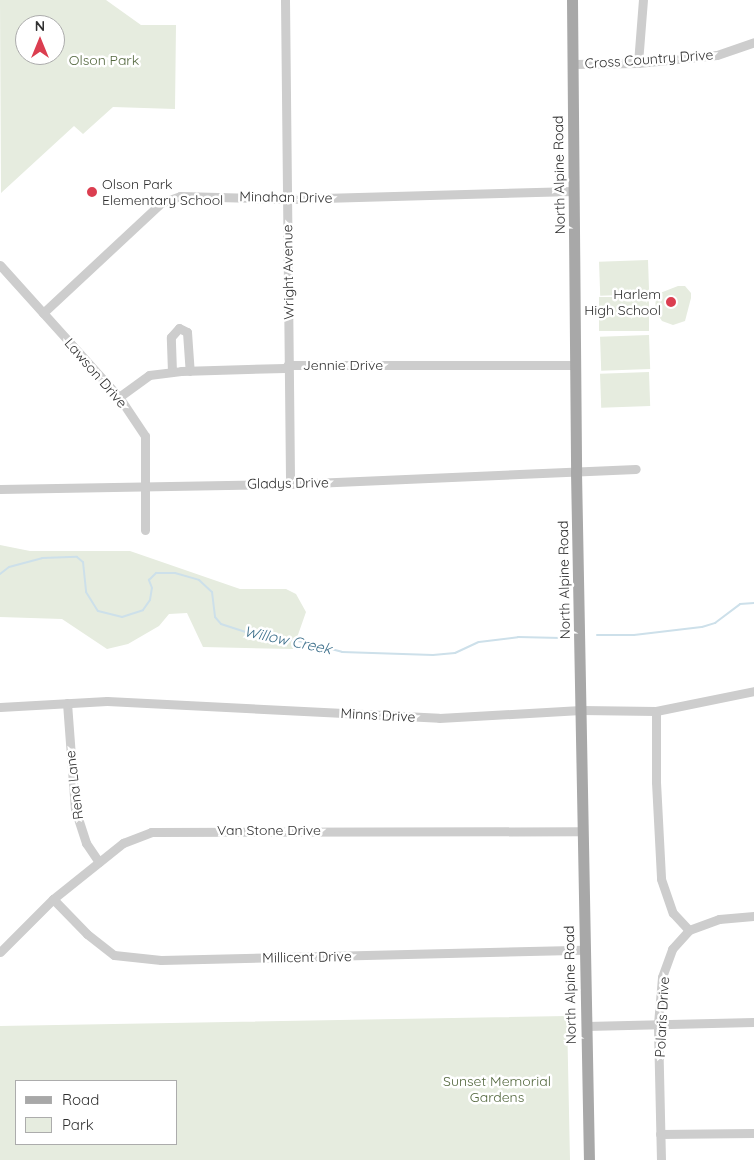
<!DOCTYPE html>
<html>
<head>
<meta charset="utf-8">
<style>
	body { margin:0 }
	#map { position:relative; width:754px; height:1160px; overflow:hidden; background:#fff; font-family:Quicksand,sans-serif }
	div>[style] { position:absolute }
	.green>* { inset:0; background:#e6ecdf; transform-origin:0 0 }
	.stream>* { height:2px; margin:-1px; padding:0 1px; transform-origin:1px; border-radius:1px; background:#cde0ea }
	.minor>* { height:9px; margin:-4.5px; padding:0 4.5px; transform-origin:4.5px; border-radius:4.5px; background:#cdcdcd }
	.major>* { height:11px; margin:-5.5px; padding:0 5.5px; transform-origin:5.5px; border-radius:5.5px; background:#a8a8a8 }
	.dots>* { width:14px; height:14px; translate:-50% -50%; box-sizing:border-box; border:2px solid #fff; border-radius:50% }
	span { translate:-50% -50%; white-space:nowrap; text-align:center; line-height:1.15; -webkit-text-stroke:5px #fff; paint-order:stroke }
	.street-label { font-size:14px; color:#303030 }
	.park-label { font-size:14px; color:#556940 }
	.poi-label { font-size:14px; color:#303030 }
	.left { translate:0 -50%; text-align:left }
	.right { translate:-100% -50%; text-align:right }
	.water-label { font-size:15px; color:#42738e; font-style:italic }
	.legend { position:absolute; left:15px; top:1080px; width:162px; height:65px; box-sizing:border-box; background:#fff; border:1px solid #acacac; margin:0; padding:6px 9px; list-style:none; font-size:15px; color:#303030 }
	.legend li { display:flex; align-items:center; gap:10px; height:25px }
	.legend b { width:25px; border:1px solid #acacac }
	.north { position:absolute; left:15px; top:15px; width:50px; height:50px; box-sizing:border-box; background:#fff; border:1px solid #acacac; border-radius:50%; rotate:0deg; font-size:14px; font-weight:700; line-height:20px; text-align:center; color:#303030 }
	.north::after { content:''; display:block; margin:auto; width:18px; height:22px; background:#db3e50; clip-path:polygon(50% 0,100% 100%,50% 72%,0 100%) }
</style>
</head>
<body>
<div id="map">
	<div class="green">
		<div style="clip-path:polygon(evenodd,0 0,106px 0,141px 25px,176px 25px,175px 109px,113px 107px,83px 134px,74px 126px,1px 193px,0 0,25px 25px,55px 25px,55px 55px,25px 55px,25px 25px)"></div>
		<div style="left:648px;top:260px;width:34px;height:49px;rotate:88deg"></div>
		<div style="clip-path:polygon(678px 286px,685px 286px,691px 293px,691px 298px,685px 321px,673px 325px,662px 321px,656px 312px,655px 295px)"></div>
		<div style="left:649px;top:297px;width:34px;height:50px;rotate:90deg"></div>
		<div style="left:649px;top:335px;width:34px;height:49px;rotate:88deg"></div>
		<div style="left:649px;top:372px;width:34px;height:49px;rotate:88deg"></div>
		<div style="clip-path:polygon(0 545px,30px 551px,130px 551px,240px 589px,286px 589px,296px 594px,306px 612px,293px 649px,203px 647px,187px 613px,169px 614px,159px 626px,128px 644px,107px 649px,62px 619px,0 617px)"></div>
		<div style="clip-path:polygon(evenodd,567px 1016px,570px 1160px,0 1160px,0 1026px,567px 1016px,16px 1081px,176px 1081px,176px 1144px,16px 1144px,16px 1081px)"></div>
	</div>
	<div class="stream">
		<div style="left:0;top:574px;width:11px;rotate:-38deg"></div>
		<div style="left:9px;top:567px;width:34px;rotate:-15deg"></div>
		<div style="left:42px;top:558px;width:35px;rotate:-2deg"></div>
		<div style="left:77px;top:557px;width:8px;rotate:40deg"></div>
		<div style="left:83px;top:562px;width:30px;rotate:84deg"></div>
		<div style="left:86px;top:592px;width:22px;rotate:58deg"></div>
		<div style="left:98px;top:611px;width:25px;rotate:14deg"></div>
		<div style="left:122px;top:617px;width:22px;rotate:-18deg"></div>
		<div style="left:143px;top:610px;width:12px;rotate:-55deg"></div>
		<div style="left:150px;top:600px;width:12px;rotate:-81deg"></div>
		<div style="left:152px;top:588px;width:9px;rotate:-111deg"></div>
		<div style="left:149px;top:580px;width:10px;rotate:-45deg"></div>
		<div style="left:156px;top:573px;width:19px"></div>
		<div style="left:175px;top:573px;width:25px;rotate:16deg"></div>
		<div style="left:199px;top:580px;width:18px;rotate:43deg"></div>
		<div style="left:212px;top:592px;width:25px;rotate:83deg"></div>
		<div style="left:215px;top:617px;width:9px;rotate:49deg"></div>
		<div style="left:221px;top:624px;width:39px;rotate:18deg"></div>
		<div style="left:258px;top:636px;width:47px;rotate:7.3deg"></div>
		<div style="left:305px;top:642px;width:38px;rotate:15deg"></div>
		<div style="left:342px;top:652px;width:91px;rotate:1.9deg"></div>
		<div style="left:433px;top:655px;width:22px;rotate:-5deg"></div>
		<div style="left:455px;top:653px;width:26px;rotate:-25deg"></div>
		<div style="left:479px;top:642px;width:39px;rotate:-7deg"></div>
		<div style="left:518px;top:637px;width:43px;rotate:1.3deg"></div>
		<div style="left:597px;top:635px;width:37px"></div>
		<div style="left:634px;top:635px;width:68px;rotate:-6.7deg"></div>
		<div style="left:702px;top:627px;width:14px;rotate:-17deg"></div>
		<div style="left:715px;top:623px;width:31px;rotate:-37deg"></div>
		<div style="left:740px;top:604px;width:14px;rotate:-4deg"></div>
	</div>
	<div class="minor">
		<div style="left:285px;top:0;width:484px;rotate:89.4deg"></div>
		<div style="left:638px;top:63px;width:63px;rotate:-85.5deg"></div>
		<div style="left:573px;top:64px;width:65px;rotate:-0.9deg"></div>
		<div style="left:638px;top:63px;width:79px;rotate:-5.8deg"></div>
		<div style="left:717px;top:55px;width:39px;rotate:-19deg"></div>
		<div style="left:0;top:265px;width:178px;rotate:48deg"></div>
		<div style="left:119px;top:397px;width:47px;rotate:56.3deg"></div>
		<div style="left:145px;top:436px;width:94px;rotate:90deg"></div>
		<div style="left:43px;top:313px;width:161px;rotate:-43deg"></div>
		<div style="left:161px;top:203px;width:20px;rotate:-20deg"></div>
		<div style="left:180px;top:196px;width:107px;rotate:1.6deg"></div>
		<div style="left:287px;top:199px;width:287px;rotate:-1.6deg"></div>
		<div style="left:172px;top:372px;width:35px;rotate:-92deg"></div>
		<div style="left:171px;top:337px;width:12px;rotate:-48deg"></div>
		<div style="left:179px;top:328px;width:9px;rotate:27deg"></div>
		<div style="left:187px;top:332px;width:39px;rotate:86deg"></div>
		<div style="left:119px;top:397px;width:37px;rotate:-36deg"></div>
		<div style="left:149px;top:375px;width:32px;rotate:-7deg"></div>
		<div style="left:181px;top:371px;width:104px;rotate:-1.7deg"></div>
		<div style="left:285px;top:368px;width:4px;rotate:-45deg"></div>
		<div style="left:288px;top:365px;width:288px"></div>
		<div style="left:0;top:489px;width:290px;rotate:-1deg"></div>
		<div style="left:290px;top:484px;width:346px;rotate:-2.5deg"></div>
		<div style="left:67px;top:703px;width:106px;rotate:85.7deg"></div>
		<div style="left:75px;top:809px;width:36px;rotate:72deg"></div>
		<div style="left:86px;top:843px;width:23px;rotate:56deg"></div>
		<div style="left:0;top:707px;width:107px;rotate:-3.2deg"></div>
		<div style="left:107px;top:701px;width:332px;rotate:2.9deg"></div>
		<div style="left:439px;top:718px;width:142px;rotate:-3.2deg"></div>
		<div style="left:581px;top:710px;width:75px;rotate:0.8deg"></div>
		<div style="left:656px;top:711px;width:100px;rotate:-11.5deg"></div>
		<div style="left:656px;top:711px;width:71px;rotate:90deg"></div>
		<div style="left:656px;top:782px;width:97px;rotate:87deg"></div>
		<div style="left:661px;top:879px;width:36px;rotate:71deg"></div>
		<div style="left:673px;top:913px;width:23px;rotate:47deg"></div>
		<div style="left:53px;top:899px;width:49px;rotate:45.8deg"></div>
		<div style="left:87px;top:934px;width:34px;rotate:38deg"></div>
		<div style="left:114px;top:955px;width:47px;rotate:6.1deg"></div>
		<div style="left:161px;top:960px;width:423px;rotate:-1.4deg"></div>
		<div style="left:0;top:952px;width:75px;rotate:-45deg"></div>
		<div style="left:53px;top:899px;width:90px;rotate:-38.7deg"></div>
		<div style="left:123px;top:843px;width:30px;rotate:-21deg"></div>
		<div style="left:151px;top:832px;width:432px;rotate:-0.1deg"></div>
		<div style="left:586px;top:1026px;width:168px;rotate:-1.4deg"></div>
		<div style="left:660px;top:1134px;width:94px;rotate:-0.6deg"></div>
		<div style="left:661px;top:1160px;width:136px;rotate:-91.3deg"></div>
		<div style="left:658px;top:1024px;width:47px;rotate:-85.1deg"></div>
		<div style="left:662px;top:977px;width:30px;rotate:-70deg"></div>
		<div style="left:672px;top:949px;width:25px;rotate:-48deg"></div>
		<div style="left:689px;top:930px;width:32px;rotate:-20deg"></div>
		<div style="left:719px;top:919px;width:35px;rotate:-5deg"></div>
	</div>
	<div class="major">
		<div style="left:572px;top:0;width:472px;rotate:89.5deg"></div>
		<div style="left:576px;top:472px;width:688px;rotate:88.92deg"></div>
	</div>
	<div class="dots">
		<div style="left:92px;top:192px;background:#db3e50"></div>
		<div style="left:671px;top:302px;background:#db3e50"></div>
	</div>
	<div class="street-label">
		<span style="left:649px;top:59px;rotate:-4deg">Cross Country Drive</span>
		<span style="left:559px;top:175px;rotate:-91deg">North Alpine Road</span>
		<span style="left:286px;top:197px;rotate:1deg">Minahan Drive</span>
		<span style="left:288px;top:272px;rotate:-91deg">Wright Avenue</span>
		<span style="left:343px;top:365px">Jennie Drive</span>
		<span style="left:96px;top:373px;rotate:49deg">Lawson Drive</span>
		<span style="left:288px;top:483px;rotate:-1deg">Gladys Drive</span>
		<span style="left:564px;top:580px;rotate:-91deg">North Alpine Road</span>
		<span style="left:378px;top:715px;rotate:3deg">Minns Drive</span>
		<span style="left:74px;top:785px;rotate:-97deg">Rena Lane</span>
		<span style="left:269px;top:830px">Van Stone Drive</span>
		<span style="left:307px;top:957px;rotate:-1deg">Millicent Drive</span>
		<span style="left:570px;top:985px;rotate:-91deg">North Alpine Road</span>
		<span style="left:662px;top:1017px;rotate:-87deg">Polaris Drive</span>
	</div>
	<div class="park-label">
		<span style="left:104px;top:60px">Olson Park</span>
		<span style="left:497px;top:1089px">Sunset Memorial<br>Gardens</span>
	</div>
	<div class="poi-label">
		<span class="left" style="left:102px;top:192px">Olson Park<br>Elementary School</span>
		<span class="right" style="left:661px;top:302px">Harlem<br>High School</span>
	</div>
	<div class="water-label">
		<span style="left:288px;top:640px;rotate:12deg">Willow Creek</span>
	</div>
	<ul class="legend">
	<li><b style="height:6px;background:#a8a8a8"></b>Road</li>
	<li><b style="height:14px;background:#e6ecdf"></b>Park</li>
	</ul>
	<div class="north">N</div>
</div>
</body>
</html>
